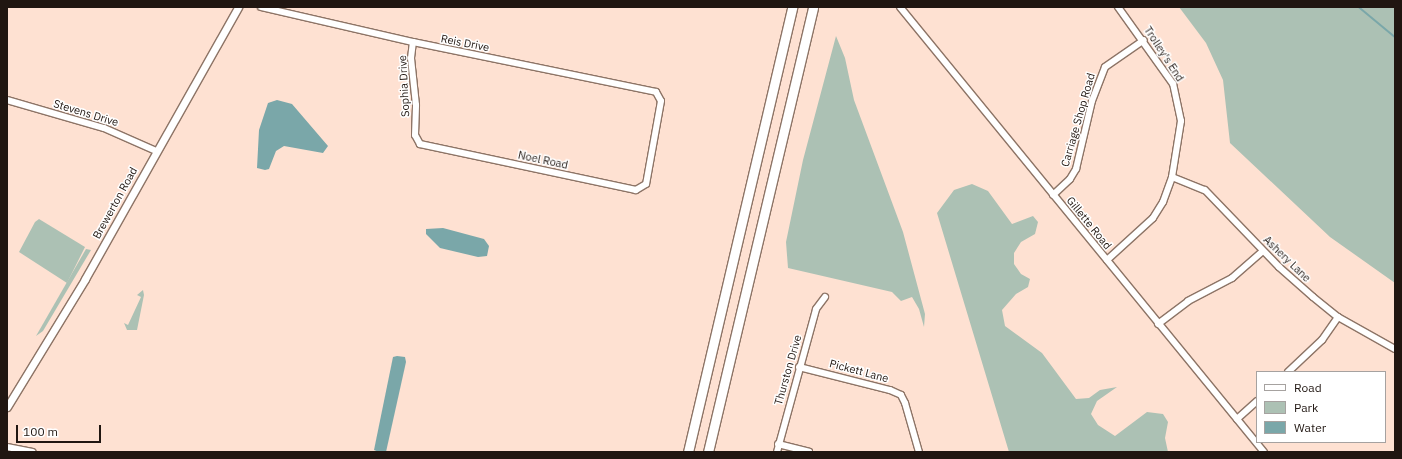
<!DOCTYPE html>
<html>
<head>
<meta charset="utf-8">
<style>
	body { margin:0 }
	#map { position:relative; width:1402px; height:459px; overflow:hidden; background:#fee1d2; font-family:"IBM Plex Sans",sans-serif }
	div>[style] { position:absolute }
	.green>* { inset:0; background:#acc1b4 }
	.water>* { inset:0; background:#7aa7a9 }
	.stream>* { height:1.5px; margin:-0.75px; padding:0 0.75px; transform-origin:0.75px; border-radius:0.75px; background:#7aa7a9 }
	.roads { filter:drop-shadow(1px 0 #8d7466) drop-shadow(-1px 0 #8d7466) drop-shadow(0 1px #8d7466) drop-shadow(0 -1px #8d7466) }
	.minor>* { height:6px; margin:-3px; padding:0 3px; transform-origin:3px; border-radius:3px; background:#fff }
	.major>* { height:7px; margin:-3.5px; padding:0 3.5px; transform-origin:3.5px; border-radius:3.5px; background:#fff }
	.highway>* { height:9px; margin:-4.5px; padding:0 4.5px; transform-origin:4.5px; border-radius:4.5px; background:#fff }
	span { translate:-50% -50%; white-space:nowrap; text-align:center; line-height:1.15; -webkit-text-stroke:3px #fff; paint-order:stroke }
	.street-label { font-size:11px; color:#201611 }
	.frame { position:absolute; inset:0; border:8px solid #201611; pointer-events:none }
	.legend { position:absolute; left:1256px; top:371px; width:130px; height:72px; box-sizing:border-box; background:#fff; border:1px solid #a6a2a0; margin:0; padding:5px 7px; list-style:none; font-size:12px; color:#201611 }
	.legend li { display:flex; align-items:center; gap:8px; height:20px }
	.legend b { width:20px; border:1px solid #a6a2a0 }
	.scale { position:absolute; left:16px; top:425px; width:85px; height:18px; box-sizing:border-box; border:2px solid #201611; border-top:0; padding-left:5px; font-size:12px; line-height:14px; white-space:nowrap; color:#201611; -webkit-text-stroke:3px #fff; paint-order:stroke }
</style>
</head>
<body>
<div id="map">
	<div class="green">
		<div style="clip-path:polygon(1179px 7px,1395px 7px,1395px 283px,1330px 237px,1230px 143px,1223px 80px,1206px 43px)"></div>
		<div style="clip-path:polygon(836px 36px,845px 58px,854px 100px,903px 232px,925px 314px,924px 327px,919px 309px,912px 297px,901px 301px,892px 292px,788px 268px,786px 242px,803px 160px)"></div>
		<div style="clip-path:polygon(972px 184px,988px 191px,1012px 224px,1033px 216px,1038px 222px,1035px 234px,1021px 242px,1014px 253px,1014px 264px,1021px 274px,1030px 279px,1028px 287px,1016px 294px,1002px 310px,1005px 326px,1042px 353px,1076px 399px,1089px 398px,1100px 390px,1117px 387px,1097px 401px,1091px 414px,1098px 425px,1115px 436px,1147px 412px,1163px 414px,1168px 422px,1165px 438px,1168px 452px,1185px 452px,1009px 452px,937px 213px,954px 190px)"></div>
		<div style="clip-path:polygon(39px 219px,85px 247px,67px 283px,19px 252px,35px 222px)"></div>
		<div style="clip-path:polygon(86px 249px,91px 250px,43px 331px,36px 336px)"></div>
		<div style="clip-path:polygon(143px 290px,144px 295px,137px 330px,127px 330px,124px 323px,128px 325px,141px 297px,137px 295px)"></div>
	</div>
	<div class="water">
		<div style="clip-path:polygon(277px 100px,292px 104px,328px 146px,323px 153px,284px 146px,276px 151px,269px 169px,265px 170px,257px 168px,259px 130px,268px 103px)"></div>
		<div style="clip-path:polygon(443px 228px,484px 239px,489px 246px,487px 256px,478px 257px,440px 248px,426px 234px,426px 229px)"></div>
		<div style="clip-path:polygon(397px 356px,405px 357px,406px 362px,386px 452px,379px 452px,374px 450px,393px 357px)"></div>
	</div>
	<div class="stream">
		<div style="left:1359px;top:7px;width:47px;rotate:39.8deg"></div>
	</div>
	<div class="roads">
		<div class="minor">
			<div style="left:261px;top:7px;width:156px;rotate:13deg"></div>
			<div style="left:413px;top:42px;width:248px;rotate:11.6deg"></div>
			<div style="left:656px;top:92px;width:10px;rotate:61deg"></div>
			<div style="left:661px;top:101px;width:84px;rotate:100.2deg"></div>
			<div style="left:646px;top:184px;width:12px;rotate:149deg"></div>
			<div style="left:636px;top:190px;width:221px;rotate:-168deg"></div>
			<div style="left:420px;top:144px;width:10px;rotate:-119deg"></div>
			<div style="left:415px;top:135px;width:30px;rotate:-88deg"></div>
			<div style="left:416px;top:105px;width:47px;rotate:-96.1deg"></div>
			<div style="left:411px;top:58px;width:16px;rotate:-83deg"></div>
			<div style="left:900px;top:7px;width:575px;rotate:50.72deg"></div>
			<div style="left:7px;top:100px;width:101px;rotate:16.1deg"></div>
			<div style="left:104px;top:128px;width:57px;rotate:23.9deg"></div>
			<div style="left:1172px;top:177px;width:35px;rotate:22deg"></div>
			<div style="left:1205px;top:190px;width:107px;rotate:46.1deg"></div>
			<div style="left:1279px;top:267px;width:45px;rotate:41.4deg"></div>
			<div style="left:1313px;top:297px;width:32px;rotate:39deg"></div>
			<div style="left:1338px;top:317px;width:65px;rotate:29.3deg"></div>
			<div style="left:1053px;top:195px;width:23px;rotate:-43deg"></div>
			<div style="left:1070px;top:179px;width:12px;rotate:-59deg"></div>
			<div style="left:1076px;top:169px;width:70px;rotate:-76.8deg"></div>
			<div style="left:1092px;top:101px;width:36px;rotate:-69deg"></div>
			<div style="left:1105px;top:67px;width:47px;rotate:-34.7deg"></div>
			<div style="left:1107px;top:260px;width:62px;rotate:-42.4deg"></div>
			<div style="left:1153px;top:218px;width:19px;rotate:-58deg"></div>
			<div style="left:1163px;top:202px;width:27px;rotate:-70deg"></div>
			<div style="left:1172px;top:177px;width:57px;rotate:-80.9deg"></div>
			<div style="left:1181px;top:121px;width:38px;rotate:-102deg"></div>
			<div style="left:1173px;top:84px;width:95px;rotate:-125.5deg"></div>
			<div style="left:1158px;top:324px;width:38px;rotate:-37deg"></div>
			<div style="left:1188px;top:301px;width:50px;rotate:-27.6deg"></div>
			<div style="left:1232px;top:278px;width:41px;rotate:-41.1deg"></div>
			<div style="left:799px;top:367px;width:94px;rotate:14.2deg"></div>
			<div style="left:890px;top:390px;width:12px;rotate:24deg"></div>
			<div style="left:901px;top:395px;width:9px;rotate:63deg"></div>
			<div style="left:905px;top:403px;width:51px;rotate:74.1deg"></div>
			<div style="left:1288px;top:372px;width:47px;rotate:-43.3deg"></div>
			<div style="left:1322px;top:340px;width:28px;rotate:-55deg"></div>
			<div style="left:1237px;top:419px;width:27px;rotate:-42deg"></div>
			<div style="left:778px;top:444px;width:32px;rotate:14deg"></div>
			<div style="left:7px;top:447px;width:26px;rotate:11deg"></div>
			<div style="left:777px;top:452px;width:148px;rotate:-74.7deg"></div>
			<div style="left:816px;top:309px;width:15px;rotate:-53deg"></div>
		</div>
		<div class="major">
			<div style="left:7px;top:407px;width:150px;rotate:-58.6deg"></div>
			<div style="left:85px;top:279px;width:312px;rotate:-60.6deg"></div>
		</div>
		<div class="highway">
			<div style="left:688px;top:452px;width:457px;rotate:-76.8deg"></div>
			<div style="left:708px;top:452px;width:457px;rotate:-76.7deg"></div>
		</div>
	</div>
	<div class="street-label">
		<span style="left:465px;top:43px;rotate:11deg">Reis Drive</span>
		<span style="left:1164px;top:54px;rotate:57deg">Trolley's End</span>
		<span style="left:404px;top:86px;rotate:-93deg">Sophia Drive</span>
		<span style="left:86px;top:113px;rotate:17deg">Stevens Drive</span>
		<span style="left:1078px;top:120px;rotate:-74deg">Carriage Shop Road</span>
		<span style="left:543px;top:160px;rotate:12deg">Noel Road</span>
		<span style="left:115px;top:203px;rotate:-61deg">Brewerton Road</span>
		<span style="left:1089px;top:223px;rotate:51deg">Gillette Road</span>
		<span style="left:1287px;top:259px;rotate:44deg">Ashery Lane</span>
		<span style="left:788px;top:370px;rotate:-74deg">Thurston Drive</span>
		<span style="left:859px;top:371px;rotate:15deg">Pickett Lane</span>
	</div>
	<div class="frame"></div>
	<ul class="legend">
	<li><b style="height:5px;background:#fff"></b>Road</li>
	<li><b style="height:11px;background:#acc1b4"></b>Park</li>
	<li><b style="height:11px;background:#7aa7a9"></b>Water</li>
	</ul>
	<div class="scale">100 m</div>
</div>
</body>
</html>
